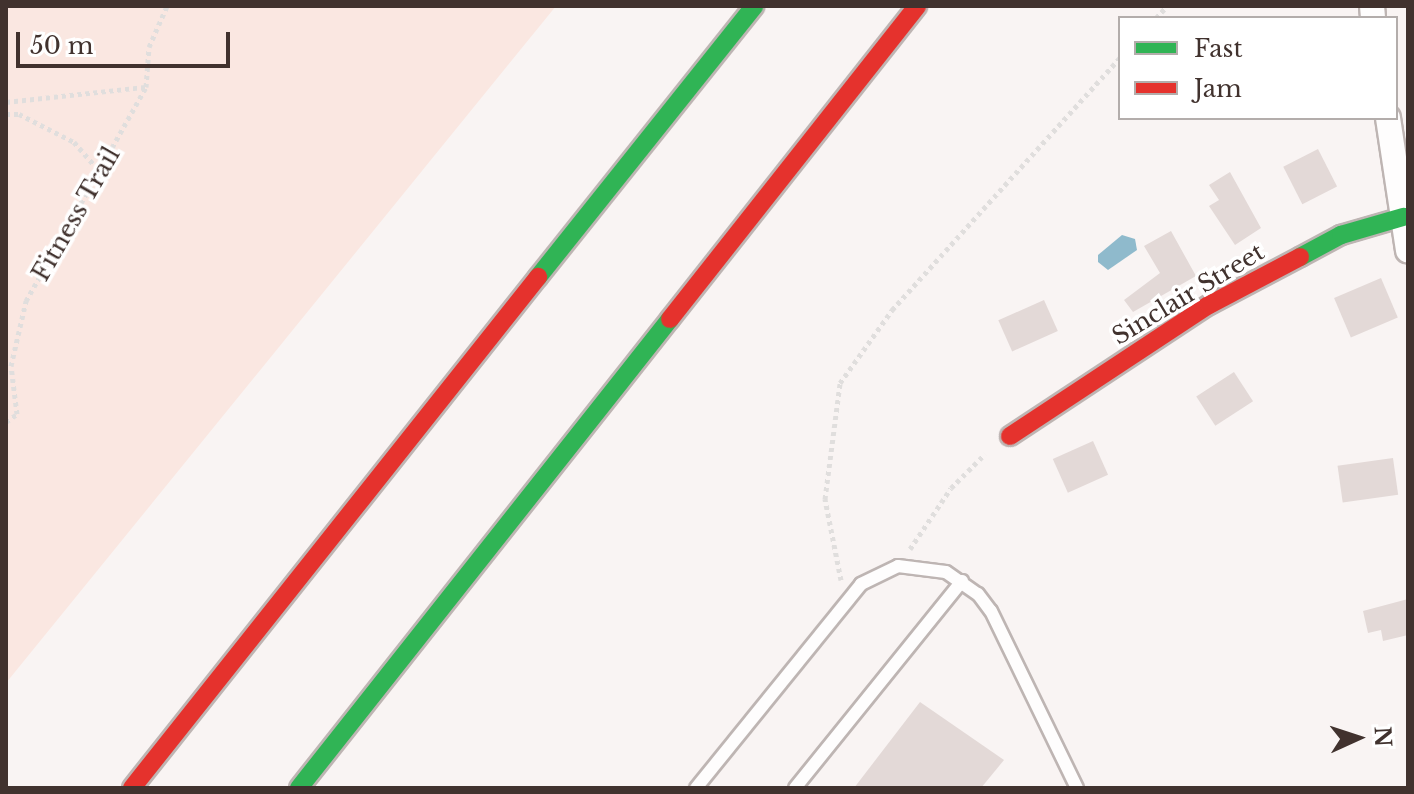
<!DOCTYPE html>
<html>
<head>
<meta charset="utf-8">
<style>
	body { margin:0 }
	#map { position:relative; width:1414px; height:794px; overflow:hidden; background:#f9f4f3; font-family:"Libre Baskerville",serif }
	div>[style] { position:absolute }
	.green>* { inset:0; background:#fae7e1 }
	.water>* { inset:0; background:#8fbacc }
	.building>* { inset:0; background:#e3d9d7; transform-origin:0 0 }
	.path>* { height:5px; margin-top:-2.5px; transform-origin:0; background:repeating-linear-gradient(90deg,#e0dedd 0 4px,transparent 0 8px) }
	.roads { filter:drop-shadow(2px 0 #beb5b3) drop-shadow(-2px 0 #beb5b3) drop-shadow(0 2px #beb5b3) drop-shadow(0 -2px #beb5b3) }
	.lane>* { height:12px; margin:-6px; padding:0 6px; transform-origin:6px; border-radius:6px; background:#fefdfd }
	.street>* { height:24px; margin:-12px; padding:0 12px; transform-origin:12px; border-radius:12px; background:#fefdfd }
	.fast>* { height:18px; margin:-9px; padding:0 9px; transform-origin:9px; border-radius:9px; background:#30b455 }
	.jam>* { height:18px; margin:-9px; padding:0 9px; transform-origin:9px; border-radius:9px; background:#e5322d }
	span { translate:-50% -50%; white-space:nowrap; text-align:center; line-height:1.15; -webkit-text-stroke:7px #fff; paint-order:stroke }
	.street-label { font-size:24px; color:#41322e }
	.frame { position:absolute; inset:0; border:8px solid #41322e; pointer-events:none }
	.legend { position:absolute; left:1118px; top:16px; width:280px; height:104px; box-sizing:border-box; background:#fff; border:2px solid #b3adab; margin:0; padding:10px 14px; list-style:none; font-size:24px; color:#41322e }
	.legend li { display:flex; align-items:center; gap:16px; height:40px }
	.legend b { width:40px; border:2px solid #b3adab }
	.north { position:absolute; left:1318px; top:698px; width:80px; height:80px; -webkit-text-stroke:6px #fff; paint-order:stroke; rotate:87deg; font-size:22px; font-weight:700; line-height:32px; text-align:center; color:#41322e }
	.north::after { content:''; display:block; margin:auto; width:28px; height:36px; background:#41322e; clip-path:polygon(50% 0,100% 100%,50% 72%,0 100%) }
	.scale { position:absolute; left:16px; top:32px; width:214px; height:36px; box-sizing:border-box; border:4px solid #41322e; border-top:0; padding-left:10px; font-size:24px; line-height:28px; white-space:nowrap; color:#41322e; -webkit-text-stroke:6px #fff; paint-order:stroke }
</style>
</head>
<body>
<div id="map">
	<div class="green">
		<div style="clip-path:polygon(6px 6px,556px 6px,6px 683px)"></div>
	</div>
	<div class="water">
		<div style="clip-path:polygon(1122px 235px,1135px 239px,1137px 250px,1108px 270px,1098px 262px,1098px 255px)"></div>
	</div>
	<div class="building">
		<div style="left:1318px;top:149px;width:42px;height:39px;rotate:63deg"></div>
		<div style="clip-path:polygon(1230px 172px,1261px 228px,1235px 245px,1209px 206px,1219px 200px,1209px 185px)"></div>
		<div style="clip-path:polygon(1171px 231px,1196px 276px,1133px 312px,1124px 300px,1160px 273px,1144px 246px)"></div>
		<div style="left:1381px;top:278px;width:43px;height:51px;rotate:67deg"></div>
		<div style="left:1044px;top:300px;width:34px;height:50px;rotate:66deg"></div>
		<div style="left:1234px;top:372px;width:35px;height:45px;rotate:57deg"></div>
		<div style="left:1093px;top:441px;width:37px;height:44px;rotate:66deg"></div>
		<div style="left:1393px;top:458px;width:37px;height:56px;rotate:82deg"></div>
		<div style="clip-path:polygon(1408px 599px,1408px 635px,1383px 641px,1381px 630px,1368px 633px,1363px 611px)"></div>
		<div style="clip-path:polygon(920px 702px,1004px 760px,981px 788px,854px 788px)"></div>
	</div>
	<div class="path">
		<div style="left:1156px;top:18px;width:16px;rotate:-47deg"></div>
		<div style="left:6px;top:102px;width:140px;rotate:-6.2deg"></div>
		<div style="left:6px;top:114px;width:13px"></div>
		<div style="left:19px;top:114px;width:62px;rotate:27deg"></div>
		<div style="left:74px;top:142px;width:41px;rotate:48.9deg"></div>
		<div style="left:6px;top:422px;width:14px;rotate:-36deg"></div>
		<div style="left:17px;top:414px;width:48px;rotate:-97.1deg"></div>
		<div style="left:11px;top:366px;width:67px;rotate:-77deg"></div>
		<div style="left:26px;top:301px;width:245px;rotate:-60.7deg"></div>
		<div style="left:146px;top:87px;width:40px;rotate:-85.7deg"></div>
		<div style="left:149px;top:47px;width:45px;rotate:-66.3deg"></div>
		<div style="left:910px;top:549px;width:73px;rotate:-56.1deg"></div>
		<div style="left:951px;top:488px;width:48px;rotate:-45deg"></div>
		<div style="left:841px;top:580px;width:83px;rotate:-101.2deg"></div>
		<div style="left:825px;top:499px;width:117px;rotate:-82.6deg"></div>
		<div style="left:840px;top:383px;width:90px;rotate:-54.5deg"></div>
		<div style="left:892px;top:310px;width:340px;rotate:-47.9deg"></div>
	</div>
	<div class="roads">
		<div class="lane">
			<div style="left:696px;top:788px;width:262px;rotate:-51deg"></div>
			<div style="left:861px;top:584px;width:41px;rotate:-25.9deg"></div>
			<div style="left:898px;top:566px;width:48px;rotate:7.1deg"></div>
			<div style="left:946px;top:572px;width:39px;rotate:35deg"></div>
			<div style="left:978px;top:594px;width:21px;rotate:53deg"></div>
			<div style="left:991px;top:611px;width:197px;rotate:64.1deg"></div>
			<div style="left:795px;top:788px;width:266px;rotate:-51.1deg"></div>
		</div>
		<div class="street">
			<div style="left:1372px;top:6px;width:12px;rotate:85deg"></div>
			<div style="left:1388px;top:118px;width:134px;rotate:81.4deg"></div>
		</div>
		<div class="fast">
			<div style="left:1300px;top:257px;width:47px;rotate:-28.2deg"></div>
			<div style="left:1341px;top:235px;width:65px;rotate:-16.2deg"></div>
			<div style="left:538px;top:277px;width:347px;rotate:-51.4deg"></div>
			<div style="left:299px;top:788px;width:598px;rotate:-51.65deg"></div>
		</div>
		<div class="jam">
			<div style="left:670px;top:319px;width:399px;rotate:-51.7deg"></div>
			<div style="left:1010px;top:436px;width:238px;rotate:-33.4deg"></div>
			<div style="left:1209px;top:305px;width:103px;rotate:-27.8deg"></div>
			<div style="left:132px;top:788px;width:653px;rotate:-51.53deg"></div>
		</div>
	</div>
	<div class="street-label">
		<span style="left:76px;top:214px;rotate:-60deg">Fitness Trail</span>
		<span style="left:1188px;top:294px;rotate:-31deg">Sinclair Street</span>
	</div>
	<div class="frame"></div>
	<ul class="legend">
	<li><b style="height:10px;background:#30b455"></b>Fast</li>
	<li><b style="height:10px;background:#e5322d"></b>Jam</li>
	</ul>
	<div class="north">N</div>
	<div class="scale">50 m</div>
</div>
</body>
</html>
